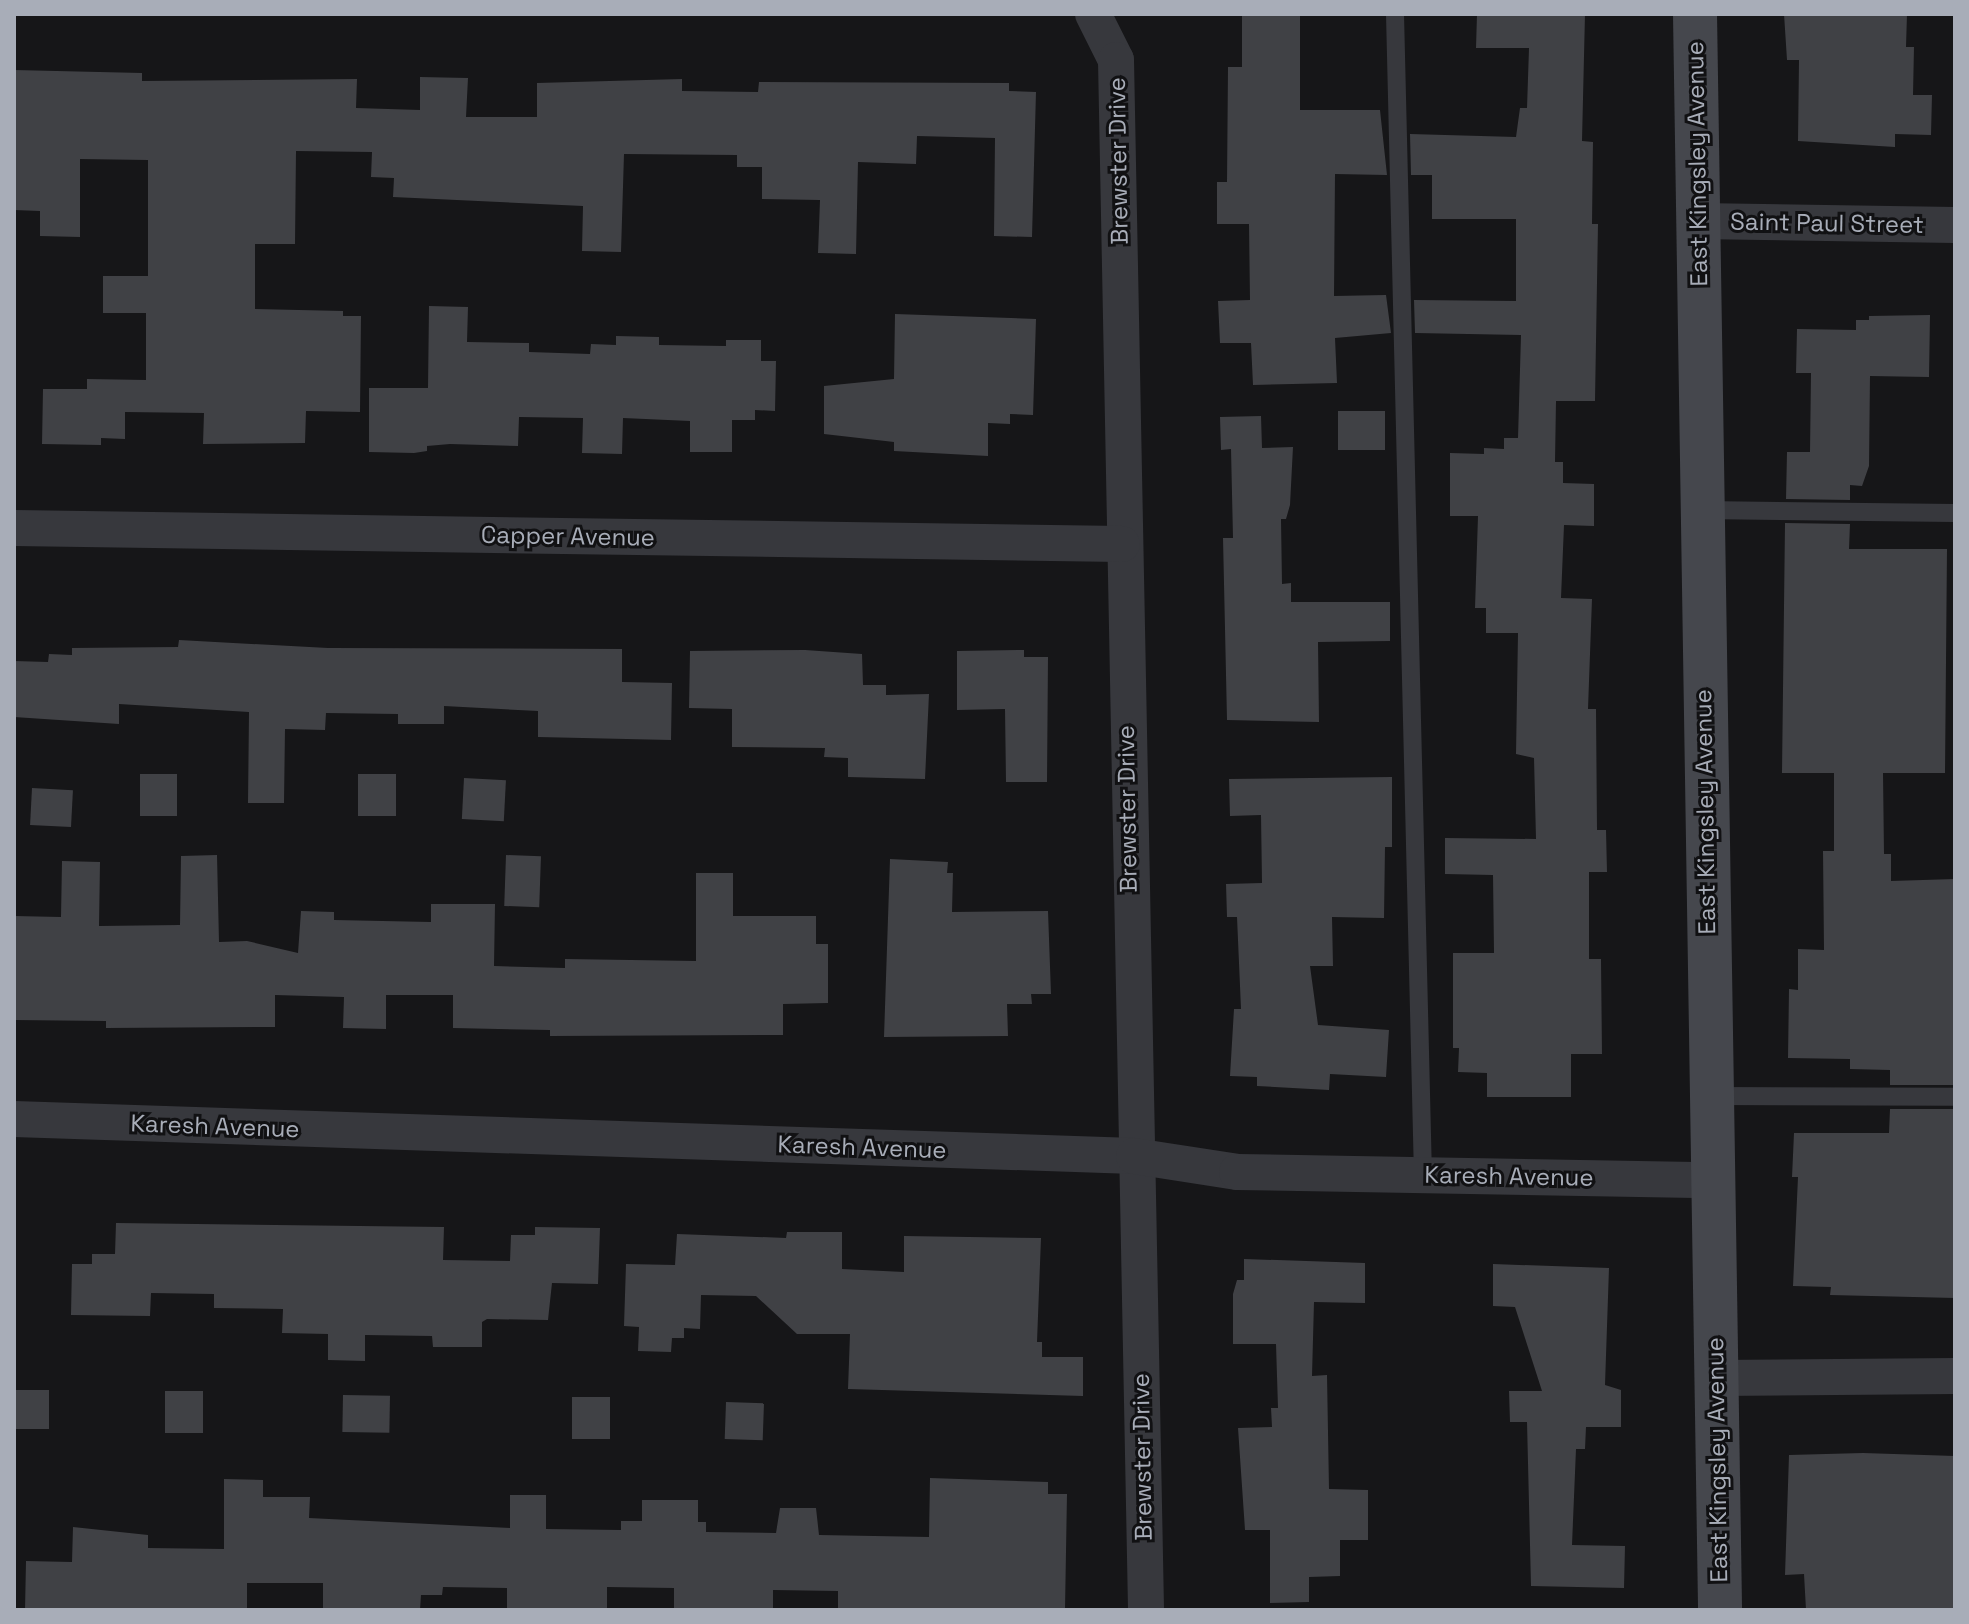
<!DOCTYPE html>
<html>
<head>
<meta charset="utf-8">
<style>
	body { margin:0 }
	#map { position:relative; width:1969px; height:1624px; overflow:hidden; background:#161618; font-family:"Space Grotesk",sans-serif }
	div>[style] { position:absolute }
	.building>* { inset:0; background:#404145; transform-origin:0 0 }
	.lane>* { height:18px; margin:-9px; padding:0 9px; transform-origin:9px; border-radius:9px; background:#37383d }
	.street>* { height:36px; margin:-18px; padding:0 18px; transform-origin:18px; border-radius:18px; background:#37383d }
	.secondary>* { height:44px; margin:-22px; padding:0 22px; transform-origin:22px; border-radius:22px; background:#45474d }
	span { translate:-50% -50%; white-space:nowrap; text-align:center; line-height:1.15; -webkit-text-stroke:6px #111113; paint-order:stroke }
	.street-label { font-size:24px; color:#a8adb8 }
	.frame { position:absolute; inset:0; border:16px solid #a8adb8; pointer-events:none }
</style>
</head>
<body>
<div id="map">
	<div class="building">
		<div style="clip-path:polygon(1242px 14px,1300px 14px,1300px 110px,1380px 110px,1387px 175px,1335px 174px,1334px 296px,1386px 295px,1391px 333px,1335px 338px,1337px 383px,1253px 385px,1251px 343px,1220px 343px,1218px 301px,1250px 300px,1249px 224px,1217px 224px,1217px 182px,1227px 182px,1228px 67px,1242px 67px)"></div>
		<div style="clip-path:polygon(1477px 14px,1585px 14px,1582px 141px,1593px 142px,1592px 224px,1598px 224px,1595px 401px,1556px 401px,1555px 462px,1563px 462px,1563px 483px,1594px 484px,1594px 526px,1564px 525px,1561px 598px,1592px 599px,1588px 709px,1596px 709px,1597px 830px,1606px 830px,1607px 872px,1589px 872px,1589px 959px,1601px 959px,1602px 1054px,1571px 1054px,1571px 1097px,1487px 1097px,1487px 1073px,1458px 1072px,1459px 1048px,1453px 1048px,1453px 953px,1494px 953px,1493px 875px,1445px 874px,1445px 838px,1536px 839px,1534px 758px,1516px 754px,1518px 633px,1486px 633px,1486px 608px,1475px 608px,1478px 516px,1450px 516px,1450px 453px,1484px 454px,1484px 448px,1504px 449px,1504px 438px,1518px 438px,1521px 335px,1415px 333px,1414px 300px,1516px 301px,1516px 219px,1432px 219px,1432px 175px,1411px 175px,1410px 134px,1516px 137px,1520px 108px,1527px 108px,1529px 48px,1476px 48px)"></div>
		<div style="clip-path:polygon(1784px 14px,1907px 14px,1906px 47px,1914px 47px,1913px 95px,1932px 95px,1931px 135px,1895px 134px,1895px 147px,1798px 141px,1799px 60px,1787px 60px)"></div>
		<div style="clip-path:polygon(14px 70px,142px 73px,142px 81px,357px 79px,356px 108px,420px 110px,420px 77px,468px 78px,466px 117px,537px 117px,537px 83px,682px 79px,682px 91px,758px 92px,759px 82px,1009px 83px,1009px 91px,1036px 92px,1032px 237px,994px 236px,995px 138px,917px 136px,916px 164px,858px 162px,856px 254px,818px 253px,820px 200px,762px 199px,762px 167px,737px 167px,737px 155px,624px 154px,621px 252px,582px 251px,583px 206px,393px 197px,394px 178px,371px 177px,372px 152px,296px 151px,295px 244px,255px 244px,255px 309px,343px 311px,343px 316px,361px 316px,360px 412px,306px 411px,305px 443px,203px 444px,204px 413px,125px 412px,125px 439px,101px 438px,101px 445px,42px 444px,43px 389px,87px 389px,87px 379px,146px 380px,146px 313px,103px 313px,103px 276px,148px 276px,148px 160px,80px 159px,80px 237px,40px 236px,40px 211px,14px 210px)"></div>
		<div style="clip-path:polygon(429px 306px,468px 307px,467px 342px,529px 343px,529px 352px,590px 354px,591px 344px,616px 345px,616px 336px,659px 337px,659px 345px,726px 346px,726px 340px,761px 340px,761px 361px,776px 361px,775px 411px,755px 410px,755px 420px,732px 420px,732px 452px,690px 452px,690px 421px,623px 418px,622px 454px,582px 453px,583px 418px,519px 417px,518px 446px,450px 444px,427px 446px,427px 451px,414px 453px,369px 452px,369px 388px,428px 388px)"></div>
		<div style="clip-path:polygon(895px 314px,1036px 319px,1033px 415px,1010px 414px,1010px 424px,988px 423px,988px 456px,894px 451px,894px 442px,824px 434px,824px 386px,894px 379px)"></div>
		<div style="clip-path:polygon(1930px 315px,1929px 377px,1870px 376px,1869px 466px,1862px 486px,1850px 485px,1850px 500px,1786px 499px,1787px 452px,1810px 452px,1811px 373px,1796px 373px,1797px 329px,1856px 330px,1856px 320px,1869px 320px,1869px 316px)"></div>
		<div style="left:1385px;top:411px;width:39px;height:47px;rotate:90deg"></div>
		<div style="clip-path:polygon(1261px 416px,1262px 448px,1293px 447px,1290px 505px,1286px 519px,1281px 519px,1282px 584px,1291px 583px,1291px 602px,1390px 602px,1390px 641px,1318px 642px,1319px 722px,1227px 720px,1223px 538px,1233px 538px,1231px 449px,1221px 450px,1220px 417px)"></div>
		<div style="clip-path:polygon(1785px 523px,1850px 524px,1849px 549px,1947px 549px,1945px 773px,1883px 773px,1884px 854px,1891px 854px,1891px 881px,1955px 879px,1955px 1085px,1890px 1085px,1890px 1070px,1850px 1069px,1850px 1059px,1788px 1058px,1789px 989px,1798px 990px,1798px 949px,1824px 950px,1823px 851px,1834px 851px,1834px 773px,1782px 773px)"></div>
		<div style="clip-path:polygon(179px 640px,328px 648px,622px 649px,622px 682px,672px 683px,671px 740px,538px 737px,538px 711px,444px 706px,444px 724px,398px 724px,398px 714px,326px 713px,325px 730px,285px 729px,284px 803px,248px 803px,249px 712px,119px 704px,119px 724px,14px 717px,14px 661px,48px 662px,49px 654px,72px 655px,72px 648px,178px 647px)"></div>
		<div style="clip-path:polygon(805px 650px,862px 654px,863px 685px,886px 685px,886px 695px,929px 694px,925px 779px,848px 777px,848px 758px,824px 757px,825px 748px,732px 747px,732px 709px,689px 708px,690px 651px)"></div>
		<div style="clip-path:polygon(1024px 650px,1024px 657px,1048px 657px,1047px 782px,1006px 782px,1005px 709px,957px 710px,957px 651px)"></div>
		<div style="left:140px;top:774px;width:37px;height:42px"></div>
		<div style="left:358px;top:774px;width:38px;height:42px"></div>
		<div style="clip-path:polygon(1392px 777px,1392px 847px,1385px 847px,1384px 918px,1332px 917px,1333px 966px,1310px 966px,1318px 1025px,1389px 1030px,1386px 1077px,1330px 1074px,1329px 1090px,1257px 1086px,1257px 1077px,1230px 1076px,1234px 1009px,1241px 1009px,1237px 917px,1227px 917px,1226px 884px,1262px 883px,1261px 815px,1230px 816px,1229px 779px)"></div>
		<div style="left:464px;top:778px;width:42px;height:41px;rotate:3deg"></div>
		<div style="left:32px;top:788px;width:41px;height:37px;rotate:3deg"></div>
		<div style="clip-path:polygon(217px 855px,219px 942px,247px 941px,298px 953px,301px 911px,334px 912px,334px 920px,431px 922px,431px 904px,495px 904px,494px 966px,565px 968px,565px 959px,696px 961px,696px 873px,733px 873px,733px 916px,816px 916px,816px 944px,828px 944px,828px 1003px,783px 1004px,783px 1035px,550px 1036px,550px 1030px,453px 1028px,453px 995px,386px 995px,386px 1029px,343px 1028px,344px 997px,275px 995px,275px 1027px,106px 1028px,106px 1021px,14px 1020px,14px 916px,61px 917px,62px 861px,100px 862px,99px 926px,180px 925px,181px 856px)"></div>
		<div style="left:506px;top:855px;width:35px;height:51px;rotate:2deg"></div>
		<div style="clip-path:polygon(890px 859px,948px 862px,947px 873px,953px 873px,952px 912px,1048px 911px,1051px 994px,1031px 994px,1032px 1004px,1007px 1004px,1008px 1036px,884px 1037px)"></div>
		<div style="clip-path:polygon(1890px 1109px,1955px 1109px,1955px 1298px,1830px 1295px,1831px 1287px,1793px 1286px,1798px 1177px,1792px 1177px,1794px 1133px,1889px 1133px)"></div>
		<div style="clip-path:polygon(116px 1223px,444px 1227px,443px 1260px,510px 1261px,511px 1235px,535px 1235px,535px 1227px,600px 1228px,598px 1284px,552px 1283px,548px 1320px,487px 1319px,482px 1322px,482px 1347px,433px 1347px,432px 1336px,365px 1335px,365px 1361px,328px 1360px,328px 1334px,282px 1333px,283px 1309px,214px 1308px,214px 1294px,151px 1293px,150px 1316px,71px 1315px,72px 1264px,92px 1264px,92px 1254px,115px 1254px)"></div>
		<div style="clip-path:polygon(787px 1232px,842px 1232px,842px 1269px,904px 1272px,904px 1236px,1041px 1238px,1037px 1342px,1042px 1342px,1042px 1357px,1083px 1357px,1083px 1396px,848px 1389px,850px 1334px,797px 1334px,756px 1296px,701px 1295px,700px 1329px,684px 1328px,684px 1338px,672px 1338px,671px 1352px,638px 1351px,639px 1327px,624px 1326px,626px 1264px,675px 1265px,677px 1234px,786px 1238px)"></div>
		<div style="clip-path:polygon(1244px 1259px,1365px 1263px,1365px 1303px,1314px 1302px,1312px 1376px,1327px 1375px,1329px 1489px,1368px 1490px,1368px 1540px,1340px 1540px,1340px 1576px,1309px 1577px,1309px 1602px,1270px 1603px,1270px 1530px,1245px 1530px,1238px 1428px,1272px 1427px,1271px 1408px,1278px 1408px,1276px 1344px,1233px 1344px,1233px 1294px,1237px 1280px,1244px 1280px)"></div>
		<div style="clip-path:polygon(1493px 1264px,1609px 1268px,1605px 1385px,1621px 1390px,1621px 1427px,1586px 1427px,1585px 1449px,1576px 1449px,1572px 1545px,1625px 1546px,1624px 1588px,1531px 1586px,1527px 1422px,1510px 1422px,1509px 1391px,1542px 1391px,1515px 1307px,1493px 1306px)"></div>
		<div style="left:14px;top:1390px;width:35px;height:39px"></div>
		<div style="left:165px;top:1391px;width:38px;height:42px"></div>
		<div style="left:343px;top:1395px;width:47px;height:37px;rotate:1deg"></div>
		<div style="left:572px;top:1397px;width:38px;height:42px"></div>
		<div style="left:726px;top:1402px;width:38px;height:37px;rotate:2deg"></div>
		<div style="clip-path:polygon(1863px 1453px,1955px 1456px,1955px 1610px,1806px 1610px,1804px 1574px,1785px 1575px,1789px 1455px)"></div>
		<div style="clip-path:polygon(930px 1478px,1048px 1482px,1048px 1494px,1067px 1494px,1065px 1610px,838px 1610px,838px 1591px,773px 1590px,773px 1610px,674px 1610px,674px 1588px,607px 1587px,607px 1610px,507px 1610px,507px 1588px,443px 1587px,442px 1595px,421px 1595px,420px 1610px,323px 1610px,323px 1583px,247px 1583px,247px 1610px,25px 1610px,26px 1561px,72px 1562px,73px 1527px,148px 1535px,148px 1548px,224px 1549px,224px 1479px,263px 1480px,263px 1497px,310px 1497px,309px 1518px,510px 1528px,510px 1495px,546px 1495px,546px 1529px,621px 1530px,621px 1521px,642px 1521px,642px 1500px,698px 1500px,698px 1522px,706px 1522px,706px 1532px,776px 1533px,780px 1508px,816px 1508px,819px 1535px,929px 1537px)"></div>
	</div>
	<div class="lane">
		<div style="left:1395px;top:14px;width:1161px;rotate:88.62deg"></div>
		<div style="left:1702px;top:510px;width:253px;rotate:0.7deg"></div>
		<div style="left:1710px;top:1096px;width:245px;rotate:0.2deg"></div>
	</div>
	<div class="street">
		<div style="left:1093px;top:14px;width:51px;rotate:63.4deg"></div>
		<div style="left:1116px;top:60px;width:1550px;rotate:88.89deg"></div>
		<div style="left:1698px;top:221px;width:257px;rotate:0.9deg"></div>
		<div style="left:14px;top:528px;width:1108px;rotate:0.83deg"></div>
		<div style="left:14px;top:1119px;width:1121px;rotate:1.89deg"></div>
		<div style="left:1134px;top:1156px;width:104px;rotate:8.8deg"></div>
		<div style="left:1237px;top:1172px;width:473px;rotate:1deg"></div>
		<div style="left:1716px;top:1378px;width:239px;rotate:-0.5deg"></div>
	</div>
	<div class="secondary">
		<div style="left:1695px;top:14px;width:1596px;rotate:89.1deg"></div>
	</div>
	<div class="street-label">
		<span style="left:1118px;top:161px;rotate:-91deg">Brewster Drive</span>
		<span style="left:1697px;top:164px;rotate:-91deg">East Kingsley Avenue</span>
		<span style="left:1827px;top:223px;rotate:1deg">Saint Paul Street</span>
		<span style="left:568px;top:536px;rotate:1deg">Capper Avenue</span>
		<span style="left:1127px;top:809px;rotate:-91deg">Brewster Drive</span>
		<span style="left:1705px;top:812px;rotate:-91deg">East Kingsley Avenue</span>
		<span style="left:215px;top:1126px;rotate:2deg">Karesh Avenue</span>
		<span style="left:862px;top:1147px;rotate:2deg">Karesh Avenue</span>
		<span style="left:1509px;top:1176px;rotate:1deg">Karesh Avenue</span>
		<span style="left:1142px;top:1457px;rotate:-91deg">Brewster Drive</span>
		<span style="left:1717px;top:1460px;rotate:-91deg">East Kingsley Avenue</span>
	</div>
	<div class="frame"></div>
</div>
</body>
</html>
